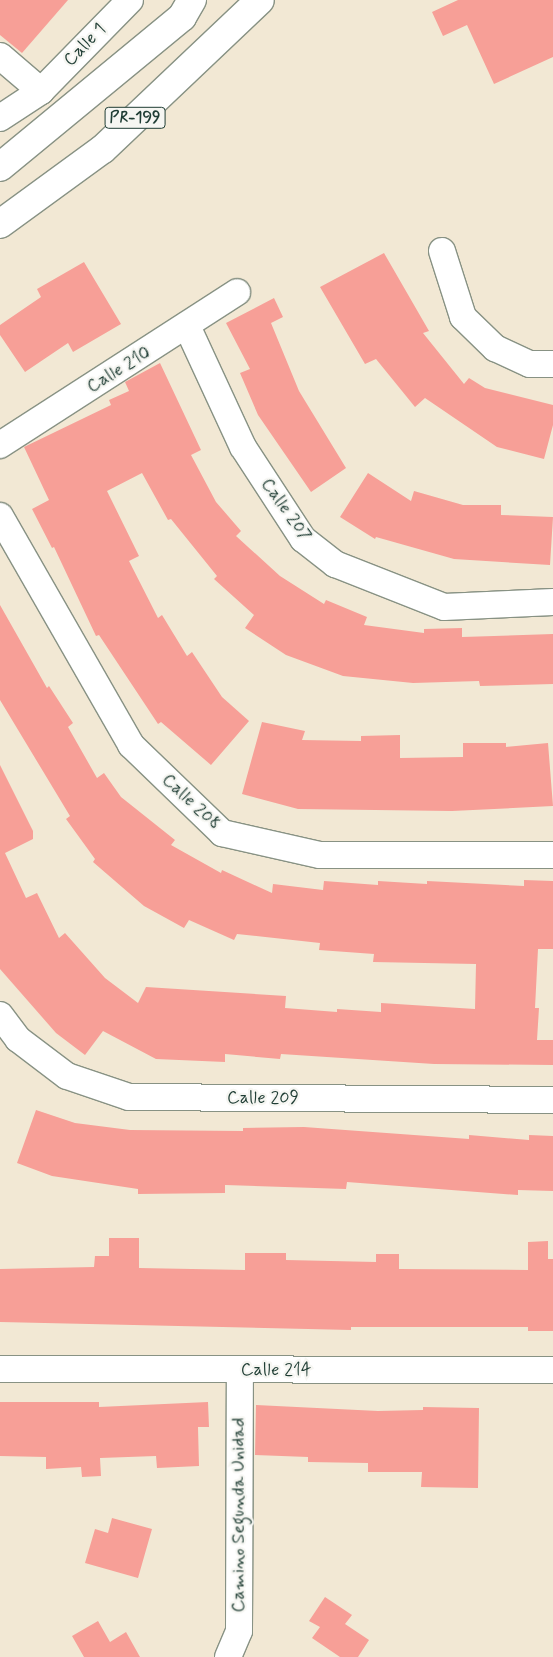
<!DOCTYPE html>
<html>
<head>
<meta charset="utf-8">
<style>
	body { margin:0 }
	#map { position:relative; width:553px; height:1657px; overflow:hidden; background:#f2e8d4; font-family:Mynerve,sans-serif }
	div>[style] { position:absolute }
	.building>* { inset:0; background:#f79f97 }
	.roads { filter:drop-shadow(1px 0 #889284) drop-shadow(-1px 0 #889284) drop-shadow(0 1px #889284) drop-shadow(0 -1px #889284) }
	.street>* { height:26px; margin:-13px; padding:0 13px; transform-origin:13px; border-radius:13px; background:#fff }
	.primary>* { height:28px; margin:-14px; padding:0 14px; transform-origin:14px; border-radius:14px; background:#fff }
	span { translate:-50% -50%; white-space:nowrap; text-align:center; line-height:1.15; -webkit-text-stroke:4.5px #f6f6f2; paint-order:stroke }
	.shield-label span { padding:1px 4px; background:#f6f6f2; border:1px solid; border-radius:4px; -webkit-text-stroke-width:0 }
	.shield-label { font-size:16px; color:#1f3d34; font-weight:700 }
	.street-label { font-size:18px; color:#1f3d34 }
</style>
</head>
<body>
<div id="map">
	<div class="building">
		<div style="clip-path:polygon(0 0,68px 0,22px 53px,0 35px)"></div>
		<div style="clip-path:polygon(458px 0,553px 0,553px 57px,494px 84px,467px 25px,443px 36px,432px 12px)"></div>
		<div style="clip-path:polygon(384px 253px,429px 331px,423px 333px,464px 384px,469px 378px,485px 388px,553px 405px,553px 425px,544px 459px,497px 447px,425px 398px,415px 407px,376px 359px,365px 364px,320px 287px)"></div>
		<div style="clip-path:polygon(84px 262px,121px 324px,73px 352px,68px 343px,25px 372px,0 335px,0 325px,41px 297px,37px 289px)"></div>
		<div style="clip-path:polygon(274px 298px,283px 317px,271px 323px,299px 391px,346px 468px,311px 492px,258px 415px,240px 373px,250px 369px,226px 323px)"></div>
		<div style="clip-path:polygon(160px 363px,201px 450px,191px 455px,216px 502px,241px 531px,236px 536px,280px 576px,324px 604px,326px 600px,367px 617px,364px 625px,424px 633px,424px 629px,462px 628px,462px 637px,553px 634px,553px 684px,480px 686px,479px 681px,413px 683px,343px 676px,286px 655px,245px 628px,254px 615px,214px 579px,217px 576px,171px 519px,168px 520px,142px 473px,107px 491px,139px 556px,129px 561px,158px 618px,162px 615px,187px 656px,192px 652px,222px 697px,249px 721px,211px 765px,161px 722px,158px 724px,99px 635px,96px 636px,54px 547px,52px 548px,32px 509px,49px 500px,24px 447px,111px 405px,109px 400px,129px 391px,125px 382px)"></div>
		<div style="clip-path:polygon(368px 473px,411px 501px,414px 491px,463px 505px,501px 505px,501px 515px,553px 517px,550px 565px,454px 559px,376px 537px,375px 539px,340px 517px)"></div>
		<div style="clip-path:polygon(0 605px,47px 688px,49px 686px,73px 723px,68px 727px,97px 778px,104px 773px,121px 797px,175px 840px,171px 845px,221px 873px,222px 870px,272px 893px,273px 884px,323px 890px,324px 881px,378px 885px,378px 881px,427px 884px,427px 881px,524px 886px,524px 880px,553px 881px,553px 949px,538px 949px,535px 1008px,539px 1008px,537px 1040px,553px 1040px,553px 1065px,434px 1064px,281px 1054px,280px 1059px,225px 1054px,225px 1062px,156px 1059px,103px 1031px,85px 1055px,56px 1033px,0 969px,0 765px,33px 831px,33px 839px,5px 853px,26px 898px,37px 893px,59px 938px,65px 933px,105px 978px,138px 1003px,146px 987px,286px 996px,285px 1008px,337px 1012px,337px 1009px,381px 1012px,381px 1003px,475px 1009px,476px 964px,373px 962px,374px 954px,319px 950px,320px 943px,237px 934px,234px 940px,189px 920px,184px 928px,144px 906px,93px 862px,95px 859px,66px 819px,70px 816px,0 700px)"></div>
		<div style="clip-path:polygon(262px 722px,305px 731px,302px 740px,361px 741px,361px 736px,400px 735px,400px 758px,463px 757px,463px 743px,506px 743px,506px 747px,548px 743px,553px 806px,452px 811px,298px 809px,242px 794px)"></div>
		<div style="clip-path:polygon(36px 1110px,75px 1123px,130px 1130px,243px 1131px,243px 1128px,304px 1127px,469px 1139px,469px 1135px,529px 1140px,529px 1135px,553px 1136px,553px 1191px,518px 1190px,518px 1195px,347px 1182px,346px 1189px,225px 1185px,225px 1193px,138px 1194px,138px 1189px,52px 1176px,17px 1163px)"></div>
		<div style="clip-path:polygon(109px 1238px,139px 1238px,139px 1268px,245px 1270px,245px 1253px,286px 1253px,286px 1260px,376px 1262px,376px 1254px,399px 1254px,399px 1269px,528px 1270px,528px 1242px,548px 1241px,548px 1259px,553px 1259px,553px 1331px,528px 1331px,528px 1327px,351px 1327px,351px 1330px,0 1322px,0 1269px,94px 1267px,95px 1256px,109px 1256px)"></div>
		<div style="clip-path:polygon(0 1402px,99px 1402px,99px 1407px,208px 1402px,209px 1427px,198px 1427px,199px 1466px,157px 1468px,156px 1456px,100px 1458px,101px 1476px,82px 1477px,81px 1467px,46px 1469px,46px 1457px,0 1456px)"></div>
		<div style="clip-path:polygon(256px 1405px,378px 1411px,423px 1410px,423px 1407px,479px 1408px,478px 1488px,421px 1487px,422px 1472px,368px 1472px,368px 1463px,308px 1462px,308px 1457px,255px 1455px)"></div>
		<div style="clip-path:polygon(112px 1518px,152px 1529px,138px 1578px,85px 1563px,95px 1529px,108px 1533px)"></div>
		<div style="clip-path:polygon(325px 1597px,352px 1615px,345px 1624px,369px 1640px,358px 1657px,340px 1657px,312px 1638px,320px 1627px,309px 1621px)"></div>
		<div style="clip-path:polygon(98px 1621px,110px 1642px,126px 1632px,140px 1657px,84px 1657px,72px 1636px)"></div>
	</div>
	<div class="roads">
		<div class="street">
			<div style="left:0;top:56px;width:54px;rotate:40.5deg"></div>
			<div style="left:0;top:118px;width:49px;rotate:-33.4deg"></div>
			<div style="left:41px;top:91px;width:127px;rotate:-45.6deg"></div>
			<div style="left:442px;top:251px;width:69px;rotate:72.3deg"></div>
			<div style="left:463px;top:317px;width:45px;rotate:44.1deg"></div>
			<div style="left:495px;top:348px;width:38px;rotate:25deg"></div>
			<div style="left:530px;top:364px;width:23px"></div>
			<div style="left:187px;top:326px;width:133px;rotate:65.2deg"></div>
			<div style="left:243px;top:447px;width:110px;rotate:56.9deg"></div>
			<div style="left:303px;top:539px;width:41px;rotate:38deg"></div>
			<div style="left:335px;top:564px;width:117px;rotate:21.5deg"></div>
			<div style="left:444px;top:607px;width:109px;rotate:-2.6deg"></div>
			<div style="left:0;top:445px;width:282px;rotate:-32.8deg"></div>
			<div style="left:0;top:516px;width:264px;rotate:60.2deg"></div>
			<div style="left:131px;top:745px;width:127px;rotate:44deg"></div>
			<div style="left:222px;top:833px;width:100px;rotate:12.7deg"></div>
			<div style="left:320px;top:855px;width:233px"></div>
			<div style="left:0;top:1015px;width:30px;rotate:53deg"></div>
			<div style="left:18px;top:1039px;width:61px;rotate:37.1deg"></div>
			<div style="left:67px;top:1076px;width:65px;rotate:18.7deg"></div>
			<div style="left:129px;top:1097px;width:424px;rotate:0.4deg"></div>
			<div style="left:0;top:1369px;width:553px;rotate:0.1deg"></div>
			<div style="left:228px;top:1657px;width:28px;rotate:-67deg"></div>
			<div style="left:239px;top:1631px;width:261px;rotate:-89.8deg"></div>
		</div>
		<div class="primary">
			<div style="left:0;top:167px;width:236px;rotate:-39.5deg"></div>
			<div style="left:182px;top:17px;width:20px;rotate:-60deg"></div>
			<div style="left:0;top:224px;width:127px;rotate:-36.1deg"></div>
			<div style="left:103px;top:149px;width:216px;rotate:-43.5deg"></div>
		</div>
	</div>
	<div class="shield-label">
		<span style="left:135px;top:118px">PR-199</span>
	</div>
	<div class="street-label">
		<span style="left:85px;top:45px;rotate:-46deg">Calle 1</span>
		<span style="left:119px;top:370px;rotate:-32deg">Calle 210</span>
		<span style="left:286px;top:510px;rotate:54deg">Calle 207</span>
		<span style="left:191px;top:802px;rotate:43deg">Calle 208</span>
		<span style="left:263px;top:1098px">Calle 209</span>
		<span style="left:276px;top:1370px">Calle 214</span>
		<span style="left:239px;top:1515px;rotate:-90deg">Camino Segunda Unidad</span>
	</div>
</div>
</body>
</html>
